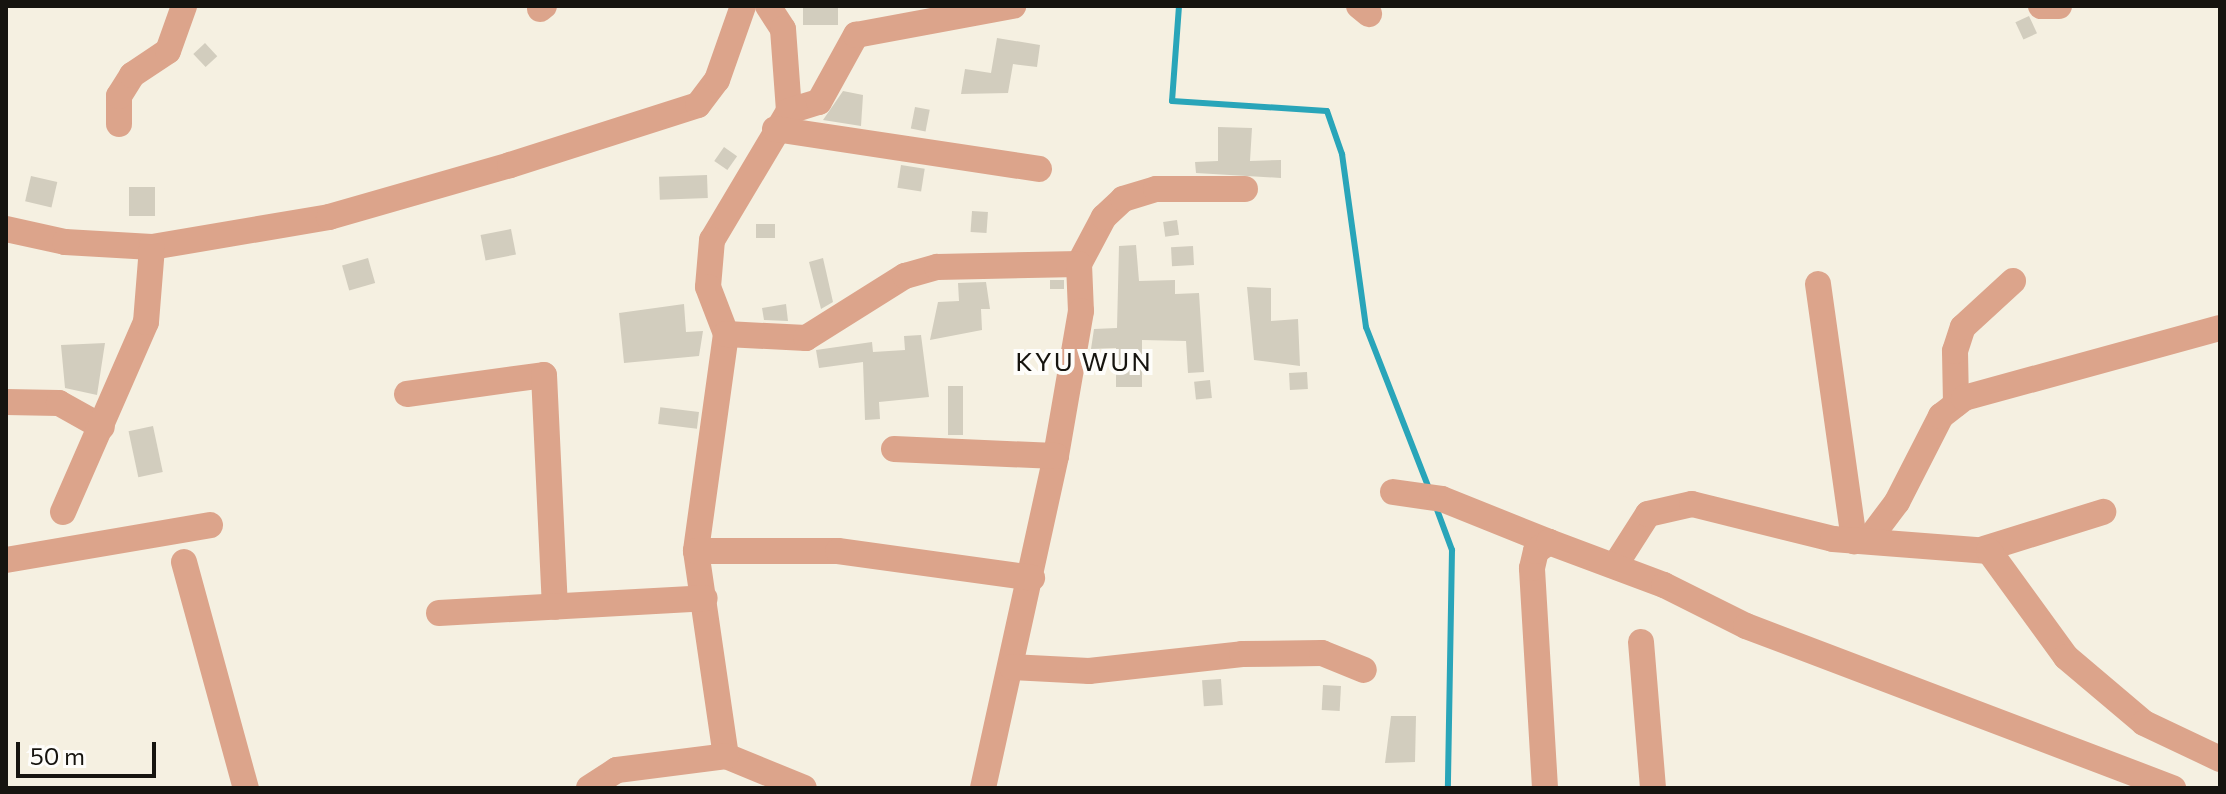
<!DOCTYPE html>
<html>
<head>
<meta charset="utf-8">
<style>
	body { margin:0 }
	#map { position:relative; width:2226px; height:794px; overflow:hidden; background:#f5f0e1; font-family:Commissioner,sans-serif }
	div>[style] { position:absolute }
	.stream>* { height:6px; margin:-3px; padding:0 3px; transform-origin:3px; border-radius:3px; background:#29a5b9 }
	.building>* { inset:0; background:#d2cdbe; transform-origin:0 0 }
	.minor>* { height:26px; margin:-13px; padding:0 13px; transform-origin:13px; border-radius:13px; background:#dca48b }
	span { translate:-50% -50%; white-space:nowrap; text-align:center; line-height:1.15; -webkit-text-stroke:8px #fefdfa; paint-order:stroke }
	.quarter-label { font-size:26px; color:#16140f; letter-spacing:2px }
	.frame { position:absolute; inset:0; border:8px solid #16140f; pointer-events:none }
	.scale { position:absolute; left:16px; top:742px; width:140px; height:36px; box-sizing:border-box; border:4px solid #16140f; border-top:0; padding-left:10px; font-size:24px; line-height:28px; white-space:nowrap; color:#16140f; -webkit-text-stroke:6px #fefdfa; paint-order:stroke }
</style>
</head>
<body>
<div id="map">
	<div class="stream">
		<div style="left:1179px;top:6px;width:95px;rotate:94.2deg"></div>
		<div style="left:1172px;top:101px;width:155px;rotate:3.7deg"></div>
		<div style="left:1327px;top:111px;width:46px;rotate:70.8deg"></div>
		<div style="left:1342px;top:154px;width:175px;rotate:82.1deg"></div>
		<div style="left:1366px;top:327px;width:174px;rotate:68.7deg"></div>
		<div style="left:1436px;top:507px;width:46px;rotate:69.6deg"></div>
		<div style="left:1452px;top:550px;width:238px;rotate:91deg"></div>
	</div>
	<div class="building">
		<div style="left:803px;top:6px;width:35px;height:19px"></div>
		<div style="left:2029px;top:16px;width:19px;height:15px;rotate:65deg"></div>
		<div style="clip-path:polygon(997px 38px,1040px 45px,1037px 67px,1013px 64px,1008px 93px,961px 94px,965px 69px,991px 73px)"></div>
		<div style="left:205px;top:43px;width:18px;height:16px;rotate:47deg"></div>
		<div style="clip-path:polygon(843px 91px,863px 95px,861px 126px,823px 120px)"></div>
		<div style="left:915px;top:107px;width:15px;height:22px;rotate:11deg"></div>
		<div style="clip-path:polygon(1218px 127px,1252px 128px,1250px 161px,1281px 160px,1281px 178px,1196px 173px,1195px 162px,1218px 161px)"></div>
		<div style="left:724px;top:147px;width:16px;height:17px;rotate:35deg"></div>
		<div style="left:901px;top:165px;width:24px;height:23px;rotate:9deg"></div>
		<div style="left:707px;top:175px;width:23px;height:48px;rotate:88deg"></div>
		<div style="left:31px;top:176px;width:27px;height:26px;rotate:13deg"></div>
		<div style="left:129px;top:187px;width:26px;height:29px"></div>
		<div style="left:972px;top:211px;width:16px;height:21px;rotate:4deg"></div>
		<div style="left:1177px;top:220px;width:15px;height:14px;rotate:82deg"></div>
		<div style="left:756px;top:224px;width:19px;height:14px"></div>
		<div style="left:511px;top:229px;width:26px;height:31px;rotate:79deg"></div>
		<div style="clip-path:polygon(1136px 245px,1139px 281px,1175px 280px,1175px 294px,1199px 293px,1204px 372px,1188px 373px,1186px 341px,1142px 340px,1142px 387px,1116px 387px,1116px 348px,1091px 349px,1094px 329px,1117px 328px,1119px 246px)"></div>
		<div style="left:1193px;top:246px;width:19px;height:22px;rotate:87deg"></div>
		<div style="left:368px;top:258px;width:26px;height:27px;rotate:74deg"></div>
		<div style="clip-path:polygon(823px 258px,833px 302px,821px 309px,809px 262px)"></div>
		<div style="left:1064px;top:280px;width:9px;height:14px;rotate:90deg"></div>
		<div style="clip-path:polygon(986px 282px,990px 309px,981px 309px,982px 330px,930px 340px,938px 302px,959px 301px,958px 283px)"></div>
		<div style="clip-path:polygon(1247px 287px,1271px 288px,1271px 321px,1298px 319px,1300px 366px,1254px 360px)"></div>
		<div style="clip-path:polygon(684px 304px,686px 332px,703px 331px,699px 356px,624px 363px,619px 313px)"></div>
		<div style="clip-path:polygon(786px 304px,788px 321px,764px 320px,762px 308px)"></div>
		<div style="clip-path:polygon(921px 335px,929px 397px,879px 402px,880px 419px,865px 420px,863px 362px,819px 368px,816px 350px,872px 342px,873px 352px,905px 350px,904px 336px)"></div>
		<div style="clip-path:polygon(105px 343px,97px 395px,65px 388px,61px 345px)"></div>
		<div style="left:1307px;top:372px;width:17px;height:18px;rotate:87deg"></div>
		<div style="left:1210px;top:380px;width:18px;height:16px;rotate:84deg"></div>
		<div style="left:948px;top:386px;width:15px;height:49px"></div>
		<div style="left:699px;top:412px;width:17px;height:39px;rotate:97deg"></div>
		<div style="left:153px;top:426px;width:47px;height:25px;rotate:78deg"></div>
		<div style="left:1221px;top:679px;width:26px;height:19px;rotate:86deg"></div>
		<div style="left:1323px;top:685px;width:18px;height:25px;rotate:3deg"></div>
		<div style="clip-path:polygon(1391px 716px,1416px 716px,1415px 762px,1385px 763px)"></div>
	</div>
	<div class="minor">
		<div style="left:768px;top:6px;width:27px;rotate:57deg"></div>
		<div style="left:783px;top:29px;width:82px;rotate:85.8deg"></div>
		<div style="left:789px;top:111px;width:150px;rotate:120.8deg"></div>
		<div style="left:712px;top:240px;width:47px;rotate:94.9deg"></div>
		<div style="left:708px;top:287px;width:50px;rotate:69deg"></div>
		<div style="left:726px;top:334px;width:219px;rotate:97.9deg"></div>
		<div style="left:696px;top:551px;width:207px;rotate:81.7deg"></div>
		<div style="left:726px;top:756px;width:84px;rotate:22.3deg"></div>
		<div style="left:1359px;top:6px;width:13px;rotate:39deg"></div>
		<div style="left:2041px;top:6px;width:18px"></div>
		<div style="left:540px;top:9px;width:5px;rotate:-37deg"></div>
		<div style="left:789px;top:111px;width:31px;rotate:-17deg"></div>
		<div style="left:819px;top:102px;width:77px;rotate:-61.1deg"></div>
		<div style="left:856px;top:35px;width:160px;rotate:-10.5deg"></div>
		<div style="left:119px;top:124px;width:28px;rotate:-90deg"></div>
		<div style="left:119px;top:96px;width:25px;rotate:-58deg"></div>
		<div style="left:132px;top:75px;width:43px;rotate:-33.7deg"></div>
		<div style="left:168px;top:51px;width:48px;rotate:-70.4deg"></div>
		<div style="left:775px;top:129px;width:267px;rotate:8.6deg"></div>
		<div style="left:6px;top:229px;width:60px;rotate:12.4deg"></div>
		<div style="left:65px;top:242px;width:87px;rotate:3.3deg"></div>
		<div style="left:152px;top:247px;width:180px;rotate:-9.6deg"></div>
		<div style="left:329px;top:217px;width:188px;rotate:-16deg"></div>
		<div style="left:510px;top:165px;width:197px;rotate:-17.7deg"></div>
		<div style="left:698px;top:105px;width:31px;rotate:-53deg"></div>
		<div style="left:717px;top:80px;width:78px;rotate:-70.6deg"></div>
		<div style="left:1079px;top:264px;width:53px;rotate:-62deg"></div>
		<div style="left:1104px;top:217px;width:26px;rotate:-43deg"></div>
		<div style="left:1123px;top:199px;width:34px;rotate:-17deg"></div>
		<div style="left:1156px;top:189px;width:89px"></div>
		<div style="left:1818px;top:284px;width:260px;rotate:82deg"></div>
		<div style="left:726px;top:334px;width:80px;rotate:2.9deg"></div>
		<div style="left:806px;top:338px;width:117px;rotate:-32.1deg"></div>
		<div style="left:905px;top:276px;width:33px;rotate:-16deg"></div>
		<div style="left:937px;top:267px;width:142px;rotate:-1.2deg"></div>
		<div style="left:1079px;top:264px;width:47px;rotate:87.6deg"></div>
		<div style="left:1081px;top:311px;width:147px;rotate:99.8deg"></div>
		<div style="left:1056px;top:456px;width:340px;rotate:102.4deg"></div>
		<div style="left:407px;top:394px;width:138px;rotate:-7.9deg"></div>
		<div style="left:544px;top:375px;width:232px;rotate:87.3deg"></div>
		<div style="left:6px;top:402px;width:53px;rotate:1.1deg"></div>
		<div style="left:59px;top:403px;width:49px;rotate:29.2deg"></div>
		<div style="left:1956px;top:404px;width:53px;rotate:-91.1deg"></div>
		<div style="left:1955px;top:351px;width:25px;rotate:-72deg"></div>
		<div style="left:1963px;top:327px;width:68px;rotate:-42.6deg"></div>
		<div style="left:894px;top:449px;width:162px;rotate:2.5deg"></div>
		<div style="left:1393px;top:492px;width:49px;rotate:8.1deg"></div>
		<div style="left:1442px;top:499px;width:115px;rotate:21.9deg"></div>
		<div style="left:63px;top:512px;width:207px;rotate:-66.4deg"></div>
		<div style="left:146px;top:322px;width:75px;rotate:-85.4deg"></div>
		<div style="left:1870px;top:538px;width:45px;rotate:-53.1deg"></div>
		<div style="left:1897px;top:502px;width:97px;rotate:-62.9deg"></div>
		<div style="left:1941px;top:416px;width:29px;rotate:-38deg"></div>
		<div style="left:1964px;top:398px;width:265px;rotate:-15.3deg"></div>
		<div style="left:1984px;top:549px;width:125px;rotate:-17.3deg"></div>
		<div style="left:696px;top:551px;width:142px"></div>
		<div style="left:838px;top:551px;width:196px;rotate:7.9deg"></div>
		<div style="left:6px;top:560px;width:207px;rotate:-9.7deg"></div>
		<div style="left:184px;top:562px;width:234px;rotate:74.7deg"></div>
		<div style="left:1616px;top:564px;width:59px;rotate:-57.4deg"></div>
		<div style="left:1648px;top:514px;width:45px;rotate:-12.8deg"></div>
		<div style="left:1692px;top:504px;width:145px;rotate:13.9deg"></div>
		<div style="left:1833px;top:539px;width:156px;rotate:4.4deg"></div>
		<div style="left:1989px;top:551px;width:131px;rotate:54deg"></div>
		<div style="left:2066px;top:657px;width:102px;rotate:40.2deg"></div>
		<div style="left:2144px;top:723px;width:84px;rotate:25.3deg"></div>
		<div style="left:439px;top:613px;width:266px;rotate:-3.2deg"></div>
		<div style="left:1641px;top:642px;width:146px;rotate:85.3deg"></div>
		<div style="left:1012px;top:667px;width:77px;rotate:3deg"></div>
		<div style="left:1089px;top:671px;width:154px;rotate:-6.3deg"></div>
		<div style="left:1242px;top:654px;width:80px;rotate:-0.7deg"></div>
		<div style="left:1322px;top:653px;width:45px;rotate:22deg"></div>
		<div style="left:589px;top:788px;width:33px;rotate:-33deg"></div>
		<div style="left:617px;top:770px;width:110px;rotate:-7.3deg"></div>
		<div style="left:1545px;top:788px;width:220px;rotate:-93.4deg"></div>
		<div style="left:1532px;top:568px;width:17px;rotate:-77deg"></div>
		<div style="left:1536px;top:551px;width:16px;rotate:-35deg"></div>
		<div style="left:1549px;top:542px;width:123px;rotate:20.5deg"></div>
		<div style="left:1664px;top:585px;width:92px;rotate:26.6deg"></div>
		<div style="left:1746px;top:626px;width:457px;rotate:20.8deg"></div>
	</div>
	<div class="quarter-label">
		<span style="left:1084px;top:361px">KYU WUN</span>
	</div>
	<div class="frame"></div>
	<div class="scale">50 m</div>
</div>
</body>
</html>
